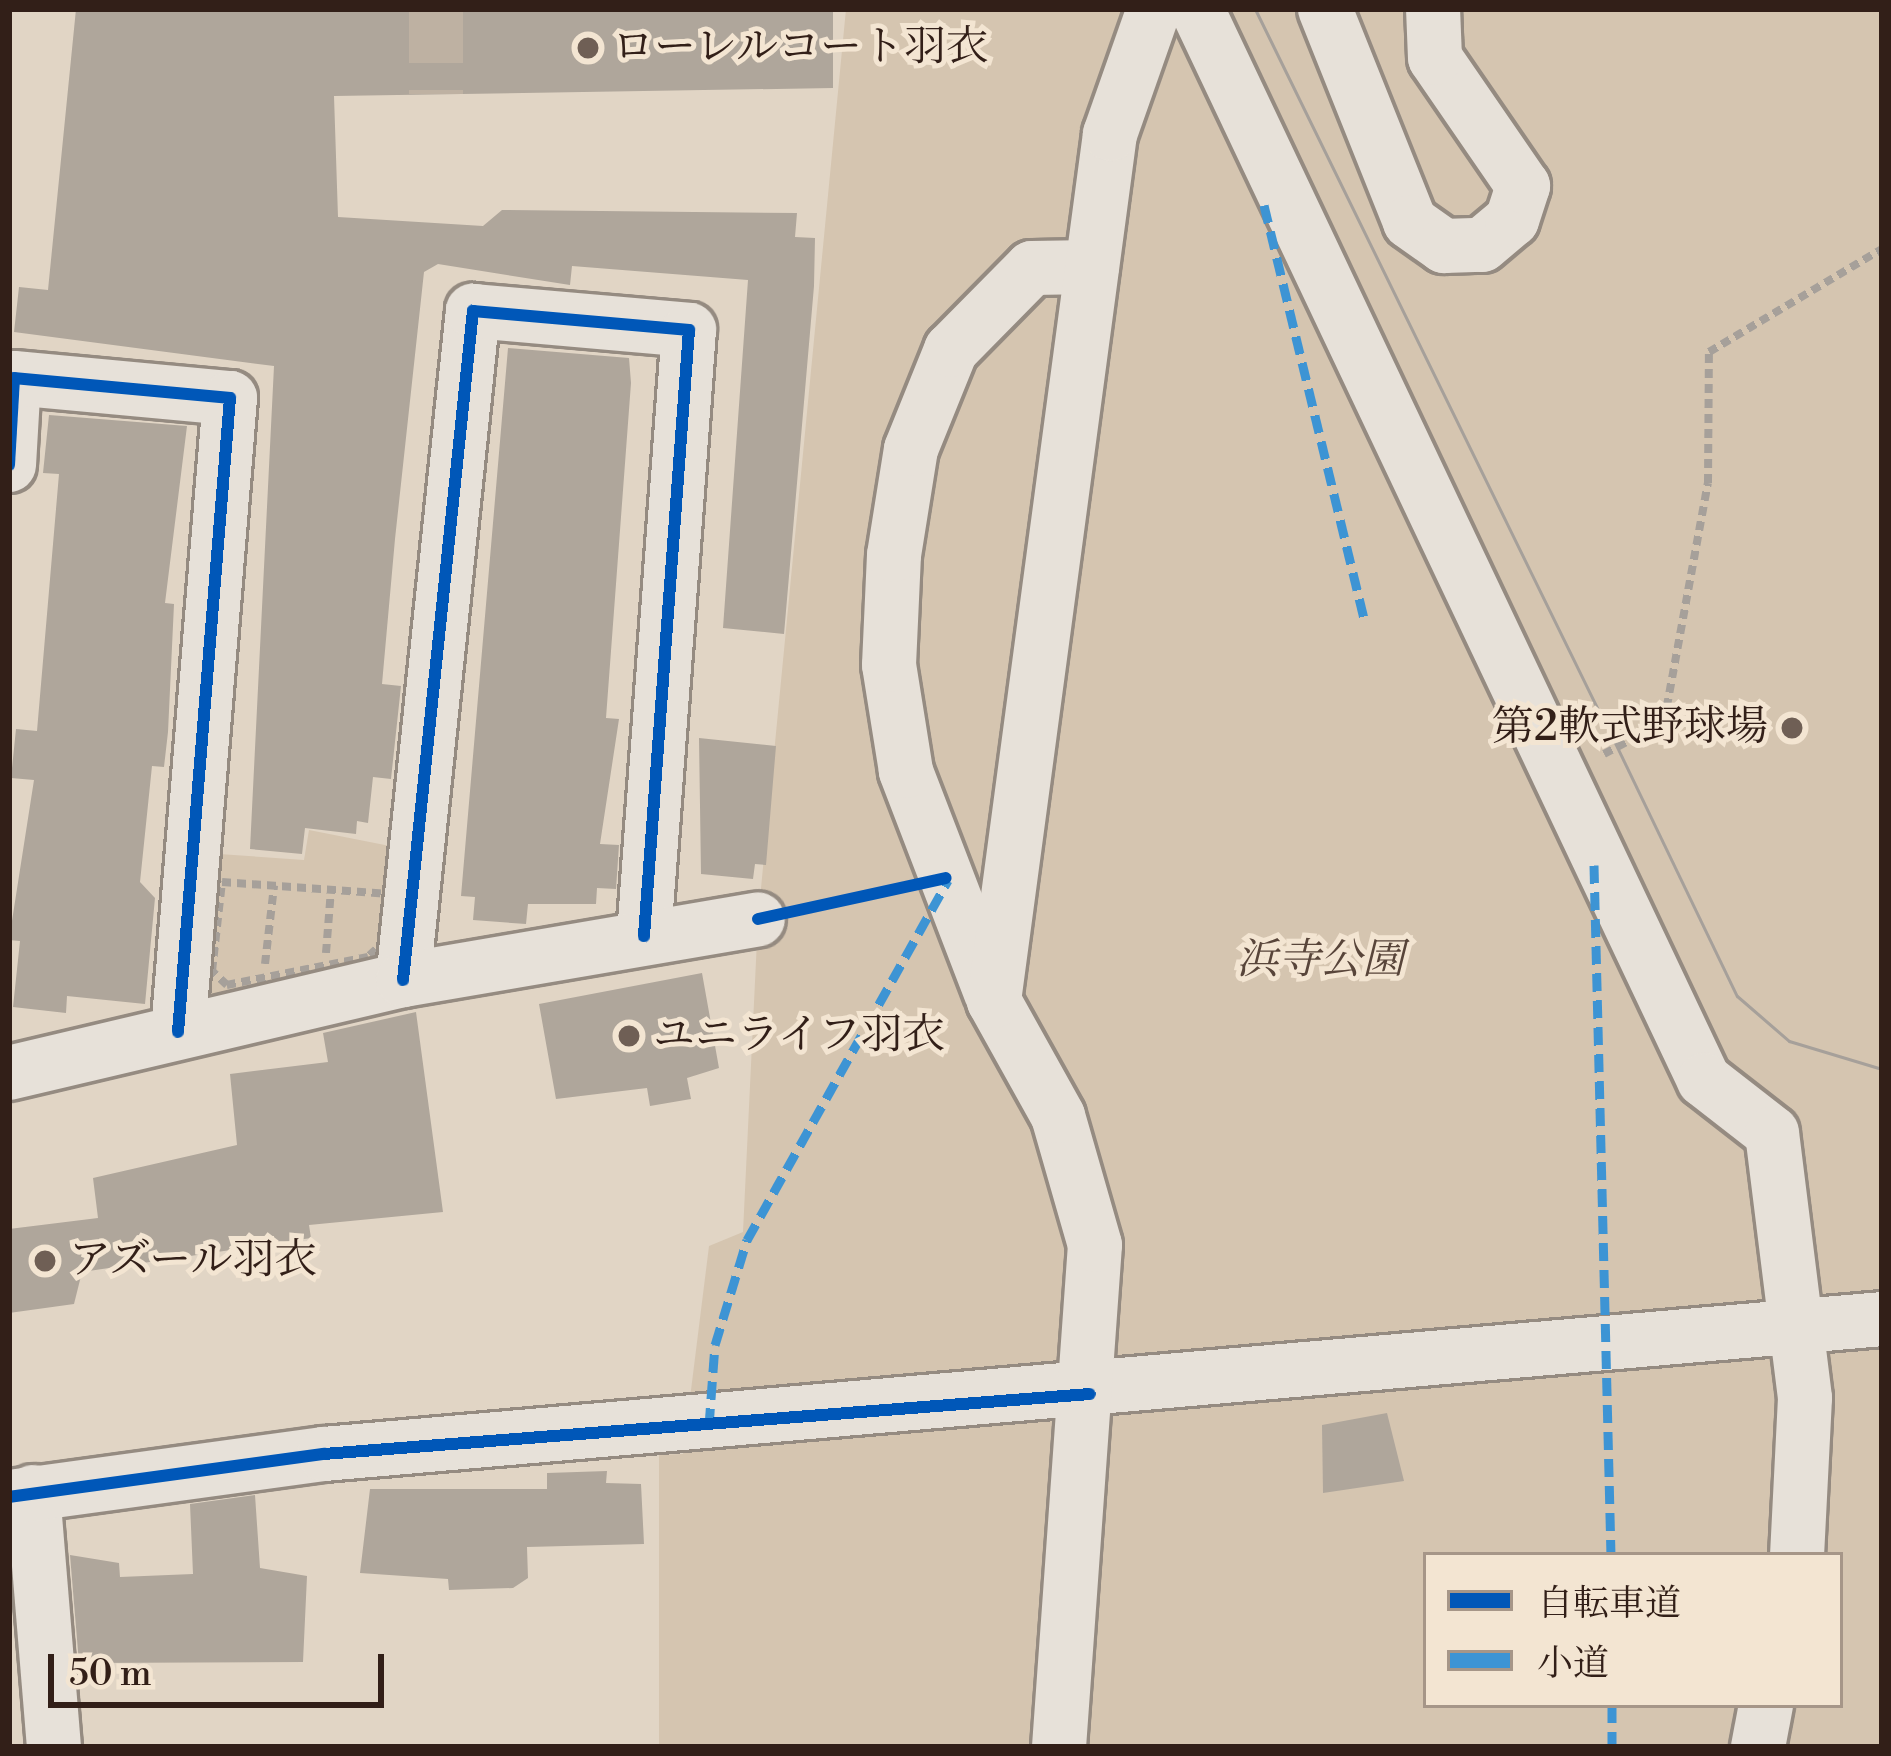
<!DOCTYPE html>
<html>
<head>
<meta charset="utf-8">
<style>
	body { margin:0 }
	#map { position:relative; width:1891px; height:1756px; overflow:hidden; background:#e1d5c5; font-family:"Libre Bodoni","Noto Serif JP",serif }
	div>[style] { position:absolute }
	.green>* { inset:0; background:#d5c5b0 }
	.building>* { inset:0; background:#afa69b }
	.minor-tunnel>* { height:54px; margin-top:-27px; transform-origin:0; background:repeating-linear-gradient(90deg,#beb1a2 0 54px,transparent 0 81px) }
	.path>* { height:8px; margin-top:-4px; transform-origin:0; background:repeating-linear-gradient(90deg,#a6a09a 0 9px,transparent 0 15px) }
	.roads { filter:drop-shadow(3px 0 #958b81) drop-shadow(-3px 0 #958b81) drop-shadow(0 3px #958b81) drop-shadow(0 -3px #958b81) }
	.minor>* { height:54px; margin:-27px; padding:0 27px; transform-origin:27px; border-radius:27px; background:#e7e1d9 }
	.tram>* { height:3px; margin:-1.5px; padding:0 1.5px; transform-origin:1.5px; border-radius:1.5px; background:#a6a09a }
	.quiet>* { height:9px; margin-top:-4.5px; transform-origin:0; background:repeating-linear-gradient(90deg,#3d94d4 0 18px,transparent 0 27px) }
	.cycleway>* { height:12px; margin:-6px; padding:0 6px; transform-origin:6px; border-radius:6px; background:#0057b8 }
	.dots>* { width:33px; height:33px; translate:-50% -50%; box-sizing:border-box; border:6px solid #f3e5d2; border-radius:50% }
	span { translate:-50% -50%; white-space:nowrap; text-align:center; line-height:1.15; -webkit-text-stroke:10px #f3e5d2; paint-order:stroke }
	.poi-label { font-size:42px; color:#321f18 }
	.left { translate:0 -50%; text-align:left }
	.right { translate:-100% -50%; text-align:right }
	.park-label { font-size:42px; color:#58453a; font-style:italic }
	.frame { position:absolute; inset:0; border:12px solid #321f18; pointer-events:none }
	.legend { position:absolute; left:1423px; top:1552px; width:420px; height:156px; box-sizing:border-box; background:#f3e5d2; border:3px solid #a69688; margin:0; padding:15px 21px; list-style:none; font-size:36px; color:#321f18 }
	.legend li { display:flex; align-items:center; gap:24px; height:60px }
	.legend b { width:60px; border:3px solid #a69688 }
	.scale { position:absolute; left:48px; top:1654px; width:336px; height:54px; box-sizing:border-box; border:6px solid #321f18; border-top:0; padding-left:15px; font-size:36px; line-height:42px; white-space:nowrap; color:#321f18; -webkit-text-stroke:9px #f3e5d2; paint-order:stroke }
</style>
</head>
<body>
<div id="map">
	<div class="green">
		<div style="clip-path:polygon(evenodd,846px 9px,1882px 9px,1882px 1747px,659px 1747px,659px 1455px,683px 1454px,709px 1246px,743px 1232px,758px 919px,846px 9px,1426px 1555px,1840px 1555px,1840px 1705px,1426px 1705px,1426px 1555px)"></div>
		<div style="clip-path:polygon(309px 830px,400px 848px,389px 958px,215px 1000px,202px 984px,219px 854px,304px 860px)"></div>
	</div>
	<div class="building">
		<div style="clip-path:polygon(76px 9px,833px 9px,833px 88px,334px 96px,338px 217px,483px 226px,502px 210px,797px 213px,795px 237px,815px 238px,814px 286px,784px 634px,723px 628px,748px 280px,572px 266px,570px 285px,438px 264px,424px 272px,395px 539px,382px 684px,401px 686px,391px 779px,373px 777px,368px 823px,357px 821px,356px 834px,305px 828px,302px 854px,250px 849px,274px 366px,14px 332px,19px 287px,48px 290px)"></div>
		<div style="clip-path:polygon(508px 348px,629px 358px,631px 383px,606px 718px,619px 719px,600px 844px,619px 845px,616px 889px,597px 888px,596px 904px,528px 904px,526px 924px,473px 920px,475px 897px,461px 896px)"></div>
		<div style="clip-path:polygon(49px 415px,187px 426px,165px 603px,174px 604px,168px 732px,164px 767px,152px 766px,140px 882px,155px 898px,145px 1004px,67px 996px,66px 1013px,13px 1007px,20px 941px,9px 940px,34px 780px,11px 778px,16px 729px,37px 731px,59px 474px,43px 473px)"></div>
		<div style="clip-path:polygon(699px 738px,776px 746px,766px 865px,755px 864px,753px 879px,701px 874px)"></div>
		<div style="clip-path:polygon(702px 973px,719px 1068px,687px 1078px,691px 1099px,650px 1106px,647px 1088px,556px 1099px,539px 1004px)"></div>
		<div style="clip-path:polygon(416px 1012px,443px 1212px,309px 1225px,311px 1238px,82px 1272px,74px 1304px,9px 1313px,9px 1229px,98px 1218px,93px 1178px,237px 1145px,230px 1074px,328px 1062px,323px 1033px)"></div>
		<div style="clip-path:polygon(1387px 1413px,1404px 1481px,1323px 1493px,1322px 1425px)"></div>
		<div style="clip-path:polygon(607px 1471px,606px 1483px,641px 1484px,644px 1544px,527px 1547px,528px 1578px,513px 1588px,449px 1590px,448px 1579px,360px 1573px,370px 1489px,547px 1489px,547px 1473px)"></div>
		<div style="clip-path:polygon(255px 1495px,260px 1568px,307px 1576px,303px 1662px,79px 1663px,70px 1555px,119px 1563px,120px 1577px,193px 1574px,190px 1504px)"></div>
	</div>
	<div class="minor-tunnel">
		<div style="left:436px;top:9px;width:85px;rotate:90deg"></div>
	</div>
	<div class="path">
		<div style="left:1604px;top:754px;width:68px;rotate:-28.1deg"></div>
		<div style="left:1664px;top:722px;width:243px;rotate:-79.6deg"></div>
		<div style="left:1708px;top:483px;width:131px;rotate:-89.6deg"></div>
		<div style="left:1709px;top:352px;width:201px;rotate:-30.8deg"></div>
		<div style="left:222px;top:882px;width:168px;rotate:4.1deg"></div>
		<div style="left:390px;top:894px;width:45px;rotate:93.8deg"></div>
		<div style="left:387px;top:939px;width:26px;rotate:137deg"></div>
		<div style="left:368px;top:957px;width:144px;rotate:168.8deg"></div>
		<div style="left:227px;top:985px;width:21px;rotate:-137deg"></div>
		<div style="left:212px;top:971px;width:90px;rotate:-83.6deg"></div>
		<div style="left:800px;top:910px;width:105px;rotate:-12.1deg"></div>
		<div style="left:326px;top:953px;width:63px;rotate:-85.5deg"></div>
		<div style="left:265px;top:964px;width:79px;rotate:-83.4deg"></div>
	</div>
	<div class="roads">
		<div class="minor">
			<div style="left:1197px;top:9px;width:1185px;rotate:64.67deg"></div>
			<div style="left:1704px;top:1080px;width:86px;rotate:37.9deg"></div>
			<div style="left:1772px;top:1133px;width:267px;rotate:82.9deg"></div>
			<div style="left:1805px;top:1398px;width:157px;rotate:92.9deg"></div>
			<div style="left:1325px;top:9px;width:229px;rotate:68.2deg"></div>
			<div style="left:1410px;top:222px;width:42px;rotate:35.2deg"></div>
			<div style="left:1444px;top:246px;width:38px;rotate:-2deg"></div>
			<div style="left:1482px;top:245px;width:39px;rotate:-40deg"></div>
			<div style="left:1512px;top:220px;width:36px;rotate:-72deg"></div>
			<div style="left:1523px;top:186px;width:155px;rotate:-124.5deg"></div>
			<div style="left:1435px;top:58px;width:49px;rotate:-92.3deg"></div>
			<div style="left:9px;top:465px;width:87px;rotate:-86.7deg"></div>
			<div style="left:14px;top:378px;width:217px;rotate:5.3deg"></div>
			<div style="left:230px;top:398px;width:636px;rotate:94.69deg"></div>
			<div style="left:403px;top:980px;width:673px;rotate:-84.03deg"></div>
			<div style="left:473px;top:311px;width:217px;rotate:5deg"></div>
			<div style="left:689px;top:330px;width:608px;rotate:94.25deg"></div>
			<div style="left:991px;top:993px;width:238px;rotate:-111deg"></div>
			<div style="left:906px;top:771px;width:107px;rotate:-99.1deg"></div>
			<div style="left:889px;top:665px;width:110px;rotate:-87.4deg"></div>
			<div style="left:894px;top:555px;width:107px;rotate:-80.9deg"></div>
			<div style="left:911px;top:449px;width:107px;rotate:-68deg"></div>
			<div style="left:951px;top:350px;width:115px;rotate:-45.4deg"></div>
			<div style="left:1032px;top:268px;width:60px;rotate:-1deg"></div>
			<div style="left:9px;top:1073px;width:405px;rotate:-13.3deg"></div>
			<div style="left:403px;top:980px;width:360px;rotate:-9.7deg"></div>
			<div style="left:33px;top:1492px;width:256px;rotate:85.3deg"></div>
			<div style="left:9px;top:1497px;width:318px;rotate:-7.8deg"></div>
			<div style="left:324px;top:1454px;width:1564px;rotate:-4.95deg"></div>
			<div style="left:1059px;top:1747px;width:503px;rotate:-85.9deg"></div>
			<div style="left:1095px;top:1245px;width:134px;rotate:-106deg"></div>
			<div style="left:1058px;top:1116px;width:132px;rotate:-119.1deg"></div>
			<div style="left:994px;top:1001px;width:875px;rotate:-82.38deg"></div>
			<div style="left:1110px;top:134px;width:133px;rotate:-70.6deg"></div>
			<div style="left:1758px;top:1747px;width:43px;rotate:-79.2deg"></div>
		</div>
	</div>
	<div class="tram">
		<div style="left:1255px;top:9px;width:794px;rotate:63.92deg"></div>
		<div style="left:1604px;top:720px;width:306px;rotate:64.3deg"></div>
		<div style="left:1737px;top:996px;width:69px;rotate:40.9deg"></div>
		<div style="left:1789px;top:1041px;width:97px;rotate:16.8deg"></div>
	</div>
	<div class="quiet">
		<div style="left:1264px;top:205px;width:431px;rotate:76.4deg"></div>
		<div style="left:1594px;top:865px;width:690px;rotate:88.59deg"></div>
		<div style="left:709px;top:1426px;width:81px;rotate:-85.8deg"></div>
		<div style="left:715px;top:1345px;width:110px;rotate:-73.1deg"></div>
		<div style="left:747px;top:1240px;width:412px;rotate:-60.8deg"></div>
		<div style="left:1612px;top:1705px;width:42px;rotate:90deg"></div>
	</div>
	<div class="cycleway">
		<div style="left:9px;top:465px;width:87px;rotate:-86.7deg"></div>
		<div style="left:14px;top:378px;width:217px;rotate:5.3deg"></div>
		<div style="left:230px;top:398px;width:636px;rotate:94.69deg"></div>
		<div style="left:758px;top:919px;width:192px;rotate:-12.3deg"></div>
		<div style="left:403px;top:980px;width:673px;rotate:-84.03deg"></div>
		<div style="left:473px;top:311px;width:217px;rotate:5deg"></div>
		<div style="left:689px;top:330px;width:608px;rotate:94.25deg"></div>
		<div style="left:9px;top:1497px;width:318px;rotate:-7.8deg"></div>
		<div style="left:324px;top:1454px;width:768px;rotate:-4.48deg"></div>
	</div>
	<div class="dots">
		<div style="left:588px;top:48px;background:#6f5f55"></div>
		<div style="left:1792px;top:728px;background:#6f5f55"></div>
		<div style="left:629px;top:1036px;background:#6f5f55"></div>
		<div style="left:45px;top:1261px;background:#6f5f55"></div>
	</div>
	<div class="poi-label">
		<span class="left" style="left:612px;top:48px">ローレルコート羽衣</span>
		<span class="right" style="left:1768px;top:728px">第2軟式野球場</span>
		<span class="left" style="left:653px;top:1036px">ユニライフ羽衣</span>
		<span class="left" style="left:69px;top:1261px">アズール羽衣</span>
	</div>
	<div class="park-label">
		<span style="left:1320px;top:961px">浜寺公園</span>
	</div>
	<div class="frame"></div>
	<ul class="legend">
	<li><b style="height:15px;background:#0057b8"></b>自転車道</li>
	<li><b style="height:15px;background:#3d94d4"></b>小道</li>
	</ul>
	<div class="scale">50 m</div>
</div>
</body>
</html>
